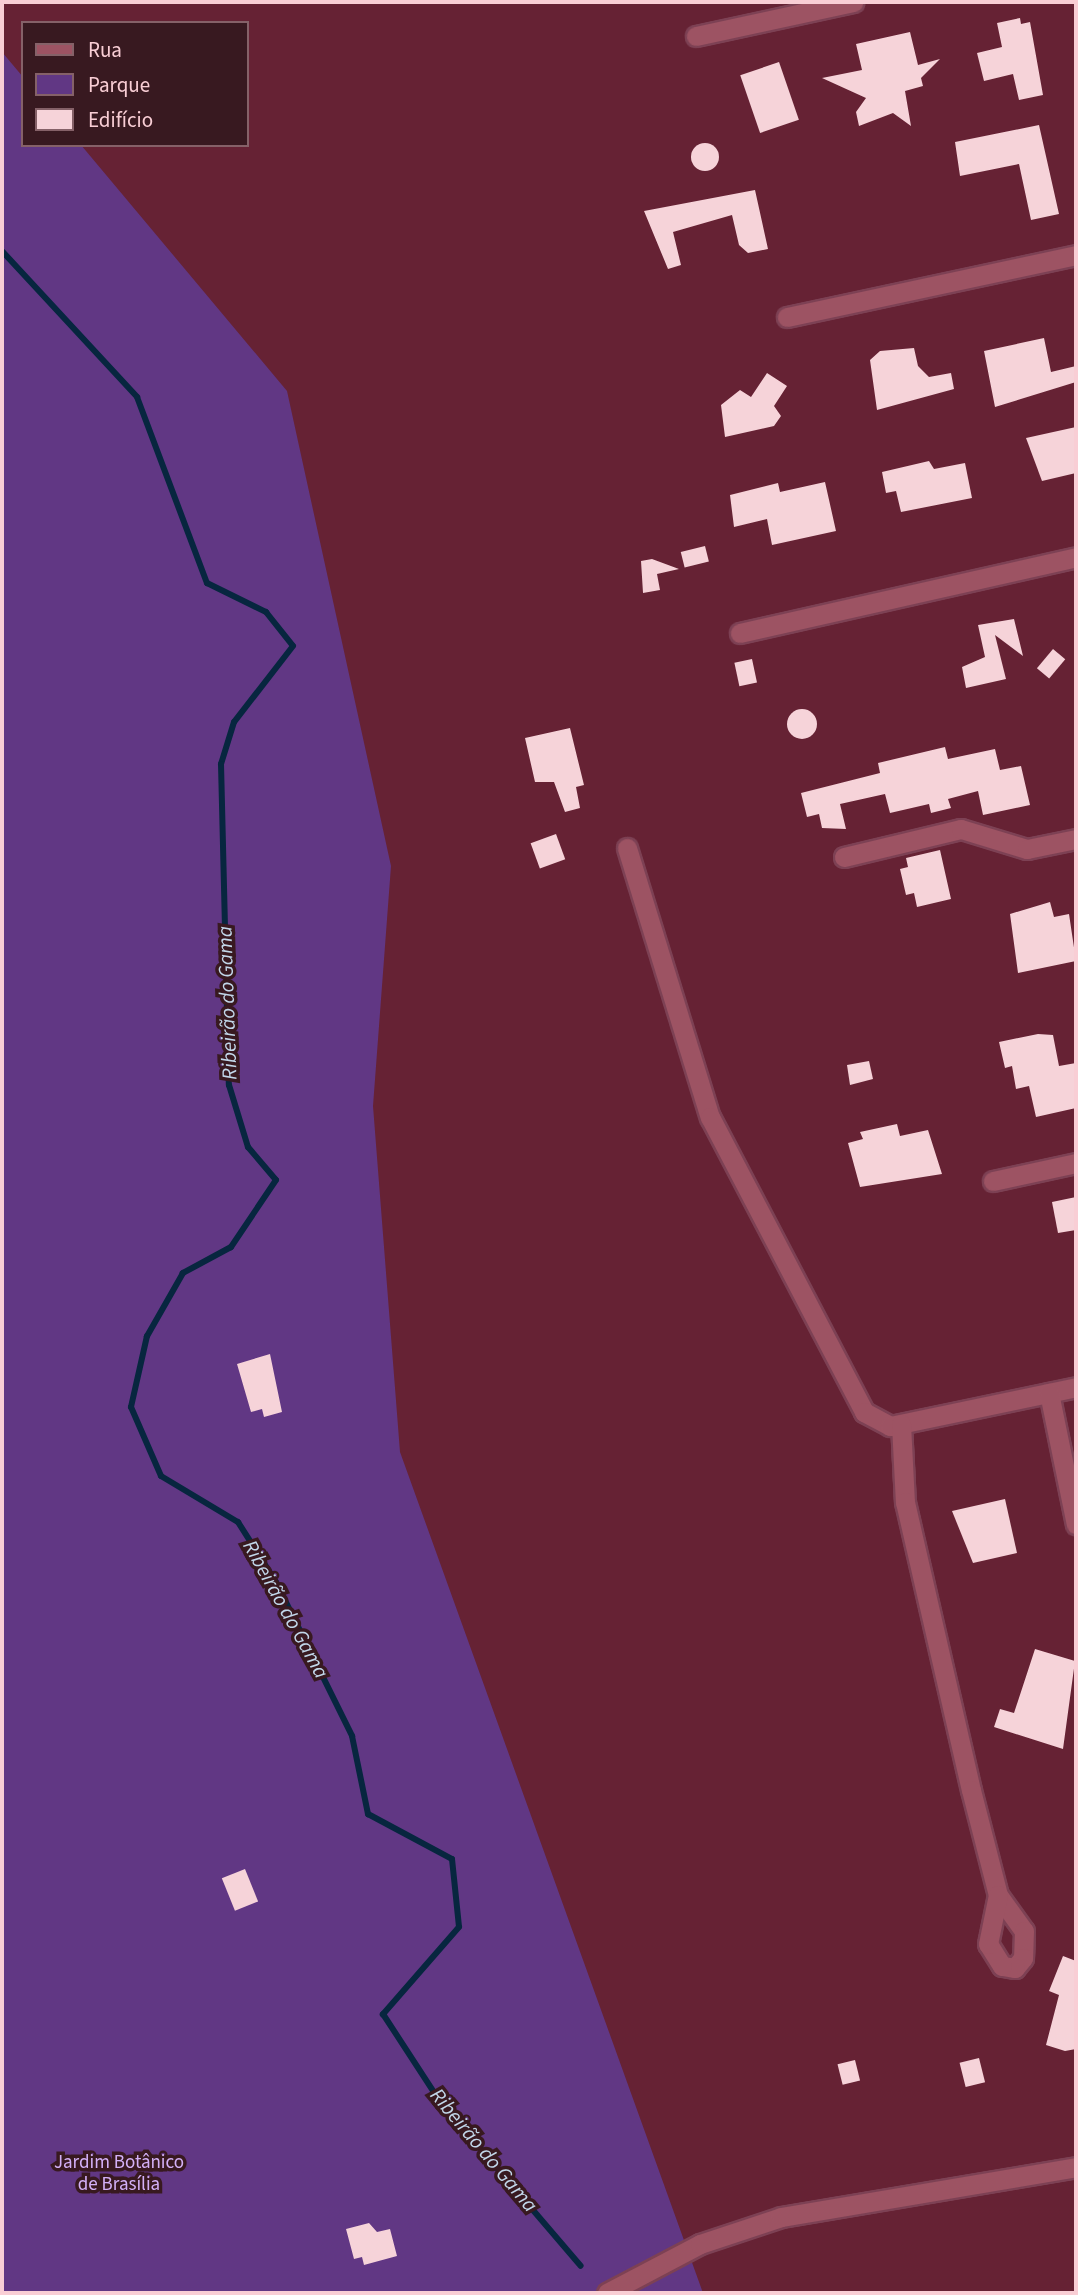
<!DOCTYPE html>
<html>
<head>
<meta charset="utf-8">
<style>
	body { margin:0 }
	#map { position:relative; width:1078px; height:2295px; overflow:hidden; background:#662234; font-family:"Source Sans 3",sans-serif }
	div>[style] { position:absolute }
	.green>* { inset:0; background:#613784 }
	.stream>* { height:6px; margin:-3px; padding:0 3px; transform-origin:3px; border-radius:3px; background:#07263f }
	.building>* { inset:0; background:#f6d3d9; transform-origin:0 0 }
	.round { border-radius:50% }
	.roads { filter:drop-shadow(2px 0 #7d4154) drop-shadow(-2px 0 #7d4154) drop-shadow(0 2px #7d4154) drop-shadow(0 -2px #7d4154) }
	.street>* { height:19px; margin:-9.5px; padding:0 9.5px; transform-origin:9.5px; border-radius:9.5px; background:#9d5363 }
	span { translate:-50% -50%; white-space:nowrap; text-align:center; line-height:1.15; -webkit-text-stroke:7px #381920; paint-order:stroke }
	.park-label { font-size:19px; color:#d3b0f7 }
	.water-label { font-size:21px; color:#c2d7ea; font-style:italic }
	.frame { position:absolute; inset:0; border:4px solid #f9ced5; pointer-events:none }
	.legend { position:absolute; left:21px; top:21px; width:228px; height:126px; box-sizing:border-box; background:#381920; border:2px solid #856168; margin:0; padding:9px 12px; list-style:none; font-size:21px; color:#f9ced5 }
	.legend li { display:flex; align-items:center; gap:14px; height:35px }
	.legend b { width:35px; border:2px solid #856168 }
</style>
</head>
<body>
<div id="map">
	<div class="green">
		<div style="clip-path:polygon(2px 52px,23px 77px,23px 145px,81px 145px,287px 391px,391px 866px,373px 1106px,400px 1452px,703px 2293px,2px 2293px)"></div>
	</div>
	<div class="stream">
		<div style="left:2px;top:251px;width:199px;rotate:47.2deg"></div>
		<div style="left:137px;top:397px;width:199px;rotate:69.4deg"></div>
		<div style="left:207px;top:583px;width:66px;rotate:26.2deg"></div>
		<div style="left:266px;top:612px;width:43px;rotate:51.5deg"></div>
		<div style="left:293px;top:646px;width:96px;rotate:127.8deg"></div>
		<div style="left:234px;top:722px;width:44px;rotate:107.2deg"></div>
		<div style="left:221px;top:764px;width:321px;rotate:88.6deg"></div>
		<div style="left:229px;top:1085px;width:65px;rotate:73deg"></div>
		<div style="left:248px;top:1147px;width:43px;rotate:49.7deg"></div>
		<div style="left:276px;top:1180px;width:81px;rotate:123.9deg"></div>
		<div style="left:231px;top:1247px;width:55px;rotate:151.6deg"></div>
		<div style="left:183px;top:1273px;width:73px;rotate:119.7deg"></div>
		<div style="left:147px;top:1336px;width:73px;rotate:102.7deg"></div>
		<div style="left:131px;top:1407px;width:75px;rotate:66.5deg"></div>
		<div style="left:161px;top:1476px;width:90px;rotate:30.9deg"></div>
		<div style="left:238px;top:1522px;width:71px;rotate:57.7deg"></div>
		<div style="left:276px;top:1582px;width:172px;rotate:63.7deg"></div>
		<div style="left:352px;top:1736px;width:80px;rotate:78.4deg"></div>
		<div style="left:368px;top:1814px;width:95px;rotate:28.2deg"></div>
		<div style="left:452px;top:1859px;width:68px;rotate:84.1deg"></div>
		<div style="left:459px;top:1927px;width:116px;rotate:131.1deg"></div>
		<div style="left:383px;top:2014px;width:103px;rotate:56.9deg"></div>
		<div style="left:439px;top:2100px;width:218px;rotate:49.5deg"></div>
	</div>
	<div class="building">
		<div style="clip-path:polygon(1020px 18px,1021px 24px,1030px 22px,1043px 95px,1019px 100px,1013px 74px,984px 81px,977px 53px,1002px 47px,997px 23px)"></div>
		<div style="clip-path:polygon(910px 32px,918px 65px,940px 59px,921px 78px,923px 86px,905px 91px,911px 126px,893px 113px,859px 126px,856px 112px,866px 98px,822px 78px,862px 70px,856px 44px)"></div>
		<div style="left:779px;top:62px;width:61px;height:41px;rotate:71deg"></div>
		<div style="clip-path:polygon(1039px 125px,1059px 214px,1031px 220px,1019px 164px,960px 176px,955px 142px)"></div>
		<div class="round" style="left:691px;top:143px;width:28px;height:28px"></div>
		<div style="clip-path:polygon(755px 190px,768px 249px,748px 253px,739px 245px,732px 215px,673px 232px,681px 265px,668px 269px,644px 211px)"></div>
		<div style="clip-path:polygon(1044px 338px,1051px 372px,1076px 366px,1076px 382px,995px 407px,984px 351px)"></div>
		<div style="clip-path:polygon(914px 348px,918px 366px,929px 377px,951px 373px,954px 389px,877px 410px,870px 360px,880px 351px)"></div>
		<div style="clip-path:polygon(767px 373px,787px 386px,774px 406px,781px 416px,774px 426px,725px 437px,721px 405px,740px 390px,751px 397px)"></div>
		<div style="clip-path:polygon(1076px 427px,1076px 473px,1042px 481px,1026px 438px)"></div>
		<div style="clip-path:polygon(929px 461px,934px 469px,965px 463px,972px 498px,901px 512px,896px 491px,886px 493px,882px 472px)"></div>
		<div style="clip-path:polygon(825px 482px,836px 531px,772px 545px,767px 519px,734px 527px,730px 495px,778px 483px,780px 492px)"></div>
		<div style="left:705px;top:546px;width:16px;height:25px;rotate:76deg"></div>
		<div style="clip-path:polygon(652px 559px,679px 569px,657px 574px,660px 590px,643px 593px,641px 561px)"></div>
		<div style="clip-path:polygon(1014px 619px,1023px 656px,995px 635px,1006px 679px,966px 688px,962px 667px,985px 657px,978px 625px)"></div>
		<div style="left:1053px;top:649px;width:16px;height:25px;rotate:40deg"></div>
		<div style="left:752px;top:659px;width:24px;height:18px;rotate:78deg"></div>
		<div class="round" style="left:787px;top:709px;width:30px;height:30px"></div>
		<div style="clip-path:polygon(570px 728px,584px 785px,576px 787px,580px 808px,565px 812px,554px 782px,535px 782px,525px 738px)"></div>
		<div style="clip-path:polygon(945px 747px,948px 759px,995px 749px,1000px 770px,1021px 766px,1030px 805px,983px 815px,978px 791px,948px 799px,951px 808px,931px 813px,929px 804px,890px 813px,885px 794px,840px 804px,846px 829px,822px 828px,819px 814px,807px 817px,801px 793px,880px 773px,878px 763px)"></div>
		<div style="left:556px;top:834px;width:27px;height:27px;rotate:70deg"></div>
		<div style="clip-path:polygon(940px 850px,951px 899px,917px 907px,914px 893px,906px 895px,900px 869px,908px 867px,906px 858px)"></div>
		<div style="clip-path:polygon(1050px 902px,1054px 917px,1069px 914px,1076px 961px,1018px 973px,1010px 914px)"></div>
		<div style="clip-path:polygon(1038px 1034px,1053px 1035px,1059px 1066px,1076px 1063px,1076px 1108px,1036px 1117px,1029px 1086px,1016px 1089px,1012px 1066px,1005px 1068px,999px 1042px)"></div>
		<div style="clip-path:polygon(869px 1061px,873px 1079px,850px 1085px,847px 1065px)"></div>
		<div style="clip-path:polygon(897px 1124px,900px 1136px,928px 1130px,942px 1174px,860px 1187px,848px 1143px,863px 1139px,860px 1132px)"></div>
		<div style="clip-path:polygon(1076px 1197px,1076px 1230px,1058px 1233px,1052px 1202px)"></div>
		<div style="clip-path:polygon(270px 1354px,282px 1412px,264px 1417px,262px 1409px,251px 1412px,237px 1364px)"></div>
		<div style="clip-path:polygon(1005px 1499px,1017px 1553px,973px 1563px,952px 1511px)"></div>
		<div style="clip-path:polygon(1035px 1649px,1075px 1661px,1063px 1749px,994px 1727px,1000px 1709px,1014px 1713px)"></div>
		<div style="left:245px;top:1869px;width:35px;height:25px;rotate:68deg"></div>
		<div style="clip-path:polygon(1063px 1956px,1076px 1961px,1076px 2049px,1065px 2051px,1046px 2045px,1059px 1995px,1049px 1991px)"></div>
		<div style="left:979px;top:2058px;width:25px;height:20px;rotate:76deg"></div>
		<div style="left:855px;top:2060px;width:21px;height:18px;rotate:76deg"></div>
		<div style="clip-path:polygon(369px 2223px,377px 2232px,390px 2229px,397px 2256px,364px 2265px,362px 2257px,354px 2259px,346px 2229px)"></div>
	</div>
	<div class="roads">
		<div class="street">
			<div style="left:696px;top:36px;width:161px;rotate:-12.2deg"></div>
			<div style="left:787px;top:317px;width:296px;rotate:-12.1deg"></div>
			<div style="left:740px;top:633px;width:344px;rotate:-12.7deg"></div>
			<div style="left:627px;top:848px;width:282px;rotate:72.9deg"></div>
			<div style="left:710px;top:1117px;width:333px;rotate:62.4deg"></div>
			<div style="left:864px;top:1412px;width:30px;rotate:28deg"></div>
			<div style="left:890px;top:1426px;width:190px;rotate:-11.8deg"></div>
			<div style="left:844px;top:857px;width:120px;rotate:-13.5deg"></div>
			<div style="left:961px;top:829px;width:69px;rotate:16.9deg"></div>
			<div style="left:1027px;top:849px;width:50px;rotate:-11.5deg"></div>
			<div style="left:993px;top:1181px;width:85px;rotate:-12.2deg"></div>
			<div style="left:1049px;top:1393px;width:134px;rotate:78.4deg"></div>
			<div style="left:901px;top:1424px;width:78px;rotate:87.1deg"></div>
			<div style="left:905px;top:1502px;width:295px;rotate:77.1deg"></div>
			<div style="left:971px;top:1790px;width:108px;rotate:75.6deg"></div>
			<div style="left:998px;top:1895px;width:44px;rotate:54.2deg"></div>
			<div style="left:1024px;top:1931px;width:27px;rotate:92deg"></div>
			<div style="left:1023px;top:1958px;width:13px;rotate:129deg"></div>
			<div style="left:1015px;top:1968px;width:13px;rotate:-171deg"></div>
			<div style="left:1002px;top:1966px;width:26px;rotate:-122deg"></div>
			<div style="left:988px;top:1944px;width:50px;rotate:-78.5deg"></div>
			<div style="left:607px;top:2293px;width:105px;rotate:-27.8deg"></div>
			<div style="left:700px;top:2244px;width:85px;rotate:-18.4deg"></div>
			<div style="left:781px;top:2217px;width:299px;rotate:-9.6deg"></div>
		</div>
	</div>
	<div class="park-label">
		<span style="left:119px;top:2174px">Jardim Botânico<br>de Brasília</span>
	</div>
	<div class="water-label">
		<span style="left:227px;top:1003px;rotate:-92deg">Ribeirão do Gama</span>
		<span style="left:286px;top:1609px;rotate:61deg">Ribeirão do Gama</span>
		<span style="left:484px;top:2150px;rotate:50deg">Ribeirão do Gama</span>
	</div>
	<div class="frame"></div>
	<ul class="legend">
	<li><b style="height:9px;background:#9d5363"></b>Rua</li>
	<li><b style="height:19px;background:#613784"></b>Parque</li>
	<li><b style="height:19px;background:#f6d3d9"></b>Edifício</li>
	</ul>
</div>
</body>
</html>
